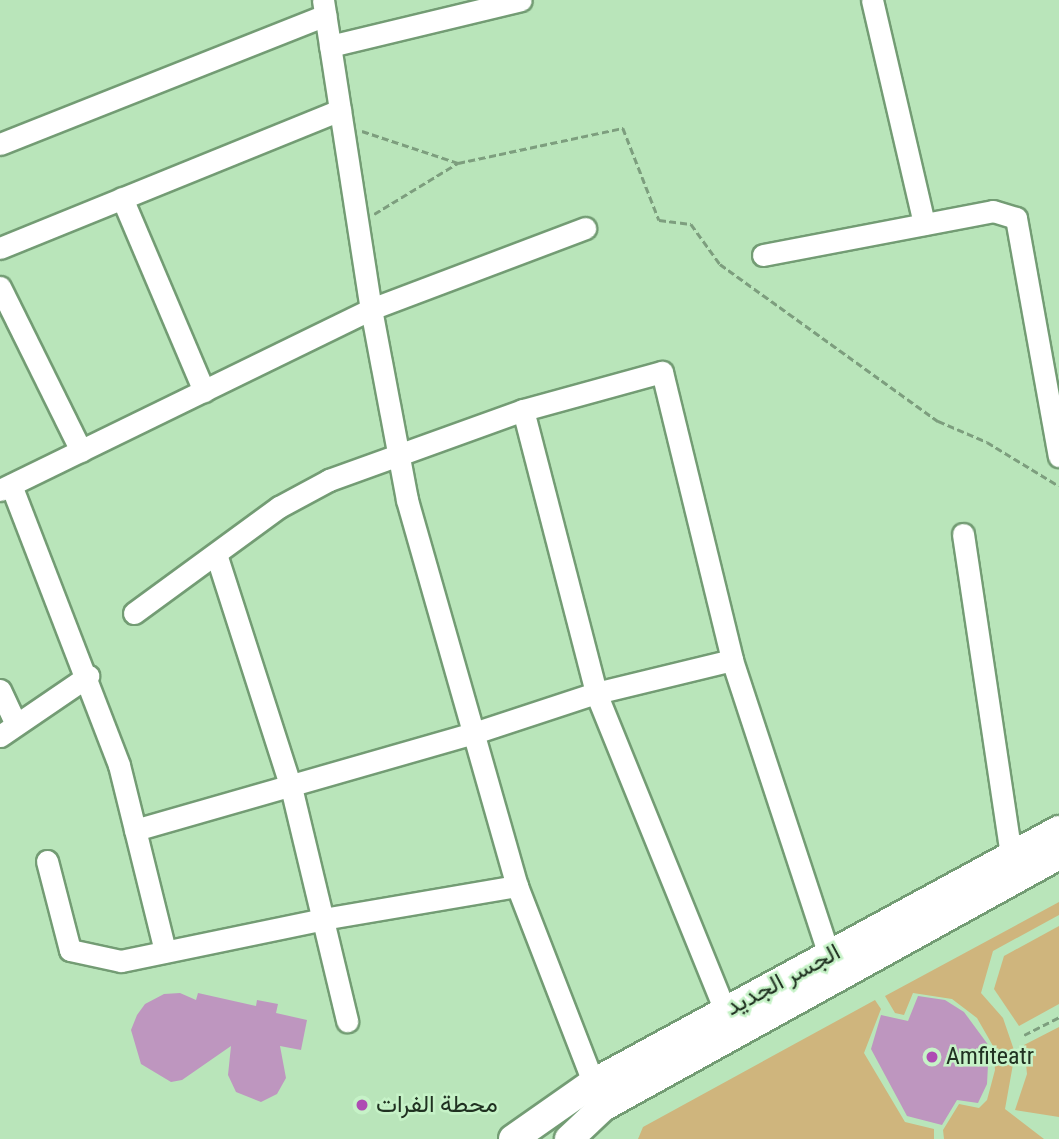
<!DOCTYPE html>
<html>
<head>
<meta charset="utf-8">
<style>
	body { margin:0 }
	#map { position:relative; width:1059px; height:1139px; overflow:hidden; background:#b9e5ba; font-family:"Roboto Condensed",Vazirmatn,sans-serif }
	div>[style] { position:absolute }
	.green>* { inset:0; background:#cfb57d }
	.building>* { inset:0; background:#be96bf }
	.path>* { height:2.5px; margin-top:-1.25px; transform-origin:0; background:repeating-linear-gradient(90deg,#7d9e7e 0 7px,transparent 0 10.5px) }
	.roads { filter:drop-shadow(2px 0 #739c74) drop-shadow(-2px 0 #739c74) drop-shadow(0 2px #739c74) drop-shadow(0 -2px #739c74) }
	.minor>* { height:21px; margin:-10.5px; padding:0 10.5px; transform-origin:10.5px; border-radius:10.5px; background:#fff }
	.major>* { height:28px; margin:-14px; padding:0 14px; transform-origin:14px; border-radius:14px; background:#fff }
	.dots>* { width:19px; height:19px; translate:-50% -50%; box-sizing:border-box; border:4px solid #c6f2c7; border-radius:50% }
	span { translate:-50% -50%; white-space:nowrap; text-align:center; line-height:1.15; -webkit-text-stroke:5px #c6f2c7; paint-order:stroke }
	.street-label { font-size:24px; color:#203121 }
	.poi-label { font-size:24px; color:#203121 }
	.left { translate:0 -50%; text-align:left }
</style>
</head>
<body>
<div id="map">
	<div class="green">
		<div style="clip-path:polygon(1059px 902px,1059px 915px,993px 951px,981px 993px,1003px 1018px,1015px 1053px,1005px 1109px,1044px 1139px,944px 1139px,943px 1130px,959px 1104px,979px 1108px,987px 1100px,995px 1070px,993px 1046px,977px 1018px,952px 999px,913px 993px,904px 1015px,895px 1013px,885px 996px)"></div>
		<div style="clip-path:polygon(1059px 926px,1059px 1004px,1019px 1026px,994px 989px,1004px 956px)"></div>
		<div style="clip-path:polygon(875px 1000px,881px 1009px,864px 1053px,905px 1122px,934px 1129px,934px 1139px,638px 1139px,643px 1127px)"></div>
		<div style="clip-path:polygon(1059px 1027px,1059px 1117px,1015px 1110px,1027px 1074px,1024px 1045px)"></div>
	</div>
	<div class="building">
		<div style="clip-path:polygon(180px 993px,196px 1000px,198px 993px,256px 1006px,257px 1000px,278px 1004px,276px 1013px,307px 1020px,301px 1050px,280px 1046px,286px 1078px,277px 1094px,261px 1102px,236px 1092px,228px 1075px,231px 1046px,182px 1080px,171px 1082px,141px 1064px,131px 1030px,137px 1015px,145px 1004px,164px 994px)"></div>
		<div style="clip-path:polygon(918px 996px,945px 1000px,964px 1012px,989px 1046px,987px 1084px,978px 1103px,957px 1100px,942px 1125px,907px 1116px,871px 1049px,881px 1015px,908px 1021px)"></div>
	</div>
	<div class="path">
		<div style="left:362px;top:131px;width:101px;rotate:18.4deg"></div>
		<div style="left:374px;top:214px;width:98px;rotate:-31.3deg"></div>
		<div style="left:458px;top:163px;width:169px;rotate:-12deg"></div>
		<div style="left:623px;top:128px;width:99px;rotate:68.6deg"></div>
		<div style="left:659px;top:220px;width:32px;rotate:7deg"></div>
		<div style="left:691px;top:224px;width:49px;rotate:54.1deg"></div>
		<div style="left:720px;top:264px;width:269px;rotate:35.8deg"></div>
		<div style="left:938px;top:421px;width:53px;rotate:23.2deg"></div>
		<div style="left:987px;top:442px;width:84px;rotate:31.4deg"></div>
		<div style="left:1024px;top:1035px;width:39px;rotate:-27deg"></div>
	</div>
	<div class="roads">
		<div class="minor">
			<div style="left:323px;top:0;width:313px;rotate:81.2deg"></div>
			<div style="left:371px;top:309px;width:194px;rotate:79.3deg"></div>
			<div style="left:407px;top:500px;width:401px;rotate:74.1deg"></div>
			<div style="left:517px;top:886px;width:224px;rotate:68.8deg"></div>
			<div style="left:872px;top:0;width:230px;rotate:76.9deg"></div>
			<div style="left:330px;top:46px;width:196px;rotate:-13.5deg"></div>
			<div style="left:0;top:144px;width:350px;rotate:-21.6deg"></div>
			<div style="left:122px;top:198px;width:210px;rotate:67deg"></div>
			<div style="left:0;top:248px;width:367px;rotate:-22.1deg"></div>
			<div style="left:763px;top:255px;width:234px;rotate:-10.8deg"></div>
			<div style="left:993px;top:211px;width:24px;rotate:17deg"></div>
			<div style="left:1016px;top:218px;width:242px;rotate:79.8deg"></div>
			<div style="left:0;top:287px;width:183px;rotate:63.7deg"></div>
			<div style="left:523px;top:410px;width:292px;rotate:75.5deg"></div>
			<div style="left:596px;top:693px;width:343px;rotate:67.9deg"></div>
			<div style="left:11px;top:485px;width:300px;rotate:68.9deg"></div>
			<div style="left:119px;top:765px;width:192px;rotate:76.1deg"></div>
			<div style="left:0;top:490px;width:413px;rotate:-26deg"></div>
			<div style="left:371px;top:309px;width:229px;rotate:-20.7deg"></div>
			<div style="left:963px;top:534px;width:326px;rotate:81.5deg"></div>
			<div style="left:216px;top:554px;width:245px;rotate:72.2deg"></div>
			<div style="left:291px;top:787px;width:241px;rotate:76.5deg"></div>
			<div style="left:134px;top:613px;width:180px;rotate:-36.2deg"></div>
			<div style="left:279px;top:507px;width:57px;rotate:-28.4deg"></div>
			<div style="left:329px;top:480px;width:206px;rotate:-19.8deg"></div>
			<div style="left:523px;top:410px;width:144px;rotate:-15.3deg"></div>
			<div style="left:662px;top:372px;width:296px;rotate:76.3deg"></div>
			<div style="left:732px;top:660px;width:311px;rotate:71.8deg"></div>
			<div style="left:0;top:690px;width:35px;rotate:65deg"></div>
			<div style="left:0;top:736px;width:107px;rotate:-34.3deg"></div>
			<div style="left:135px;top:830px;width:353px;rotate:-16deg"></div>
			<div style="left:474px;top:733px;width:128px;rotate:-18.2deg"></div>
			<div style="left:596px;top:693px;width:140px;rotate:-13.6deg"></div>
			<div style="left:47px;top:861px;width:92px;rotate:75.5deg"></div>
			<div style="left:70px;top:950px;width:52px;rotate:12.2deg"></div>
			<div style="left:121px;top:961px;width:206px;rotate:-11.7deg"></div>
			<div style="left:323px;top:919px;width:197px;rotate:-9.7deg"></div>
		</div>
		<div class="major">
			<div style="left:513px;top:1139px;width:98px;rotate:-35deg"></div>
			<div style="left:593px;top:1083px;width:530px;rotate:-28.5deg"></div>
			<div style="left:569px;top:1139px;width:47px;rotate:-43.3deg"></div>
			<div style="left:603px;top:1107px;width:521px;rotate:-28.93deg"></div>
		</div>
	</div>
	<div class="dots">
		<div style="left:932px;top:1057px;background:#ae4cb3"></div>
		<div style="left:362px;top:1105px;background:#ae4cb3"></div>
	</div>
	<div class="street-label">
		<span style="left:783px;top:980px;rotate:-28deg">الجسر الجديد</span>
	</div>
	<div class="poi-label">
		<span class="left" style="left:946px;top:1057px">Amfiteatr</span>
		<span class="left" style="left:376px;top:1105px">محطة الفرات</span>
	</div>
</div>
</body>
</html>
